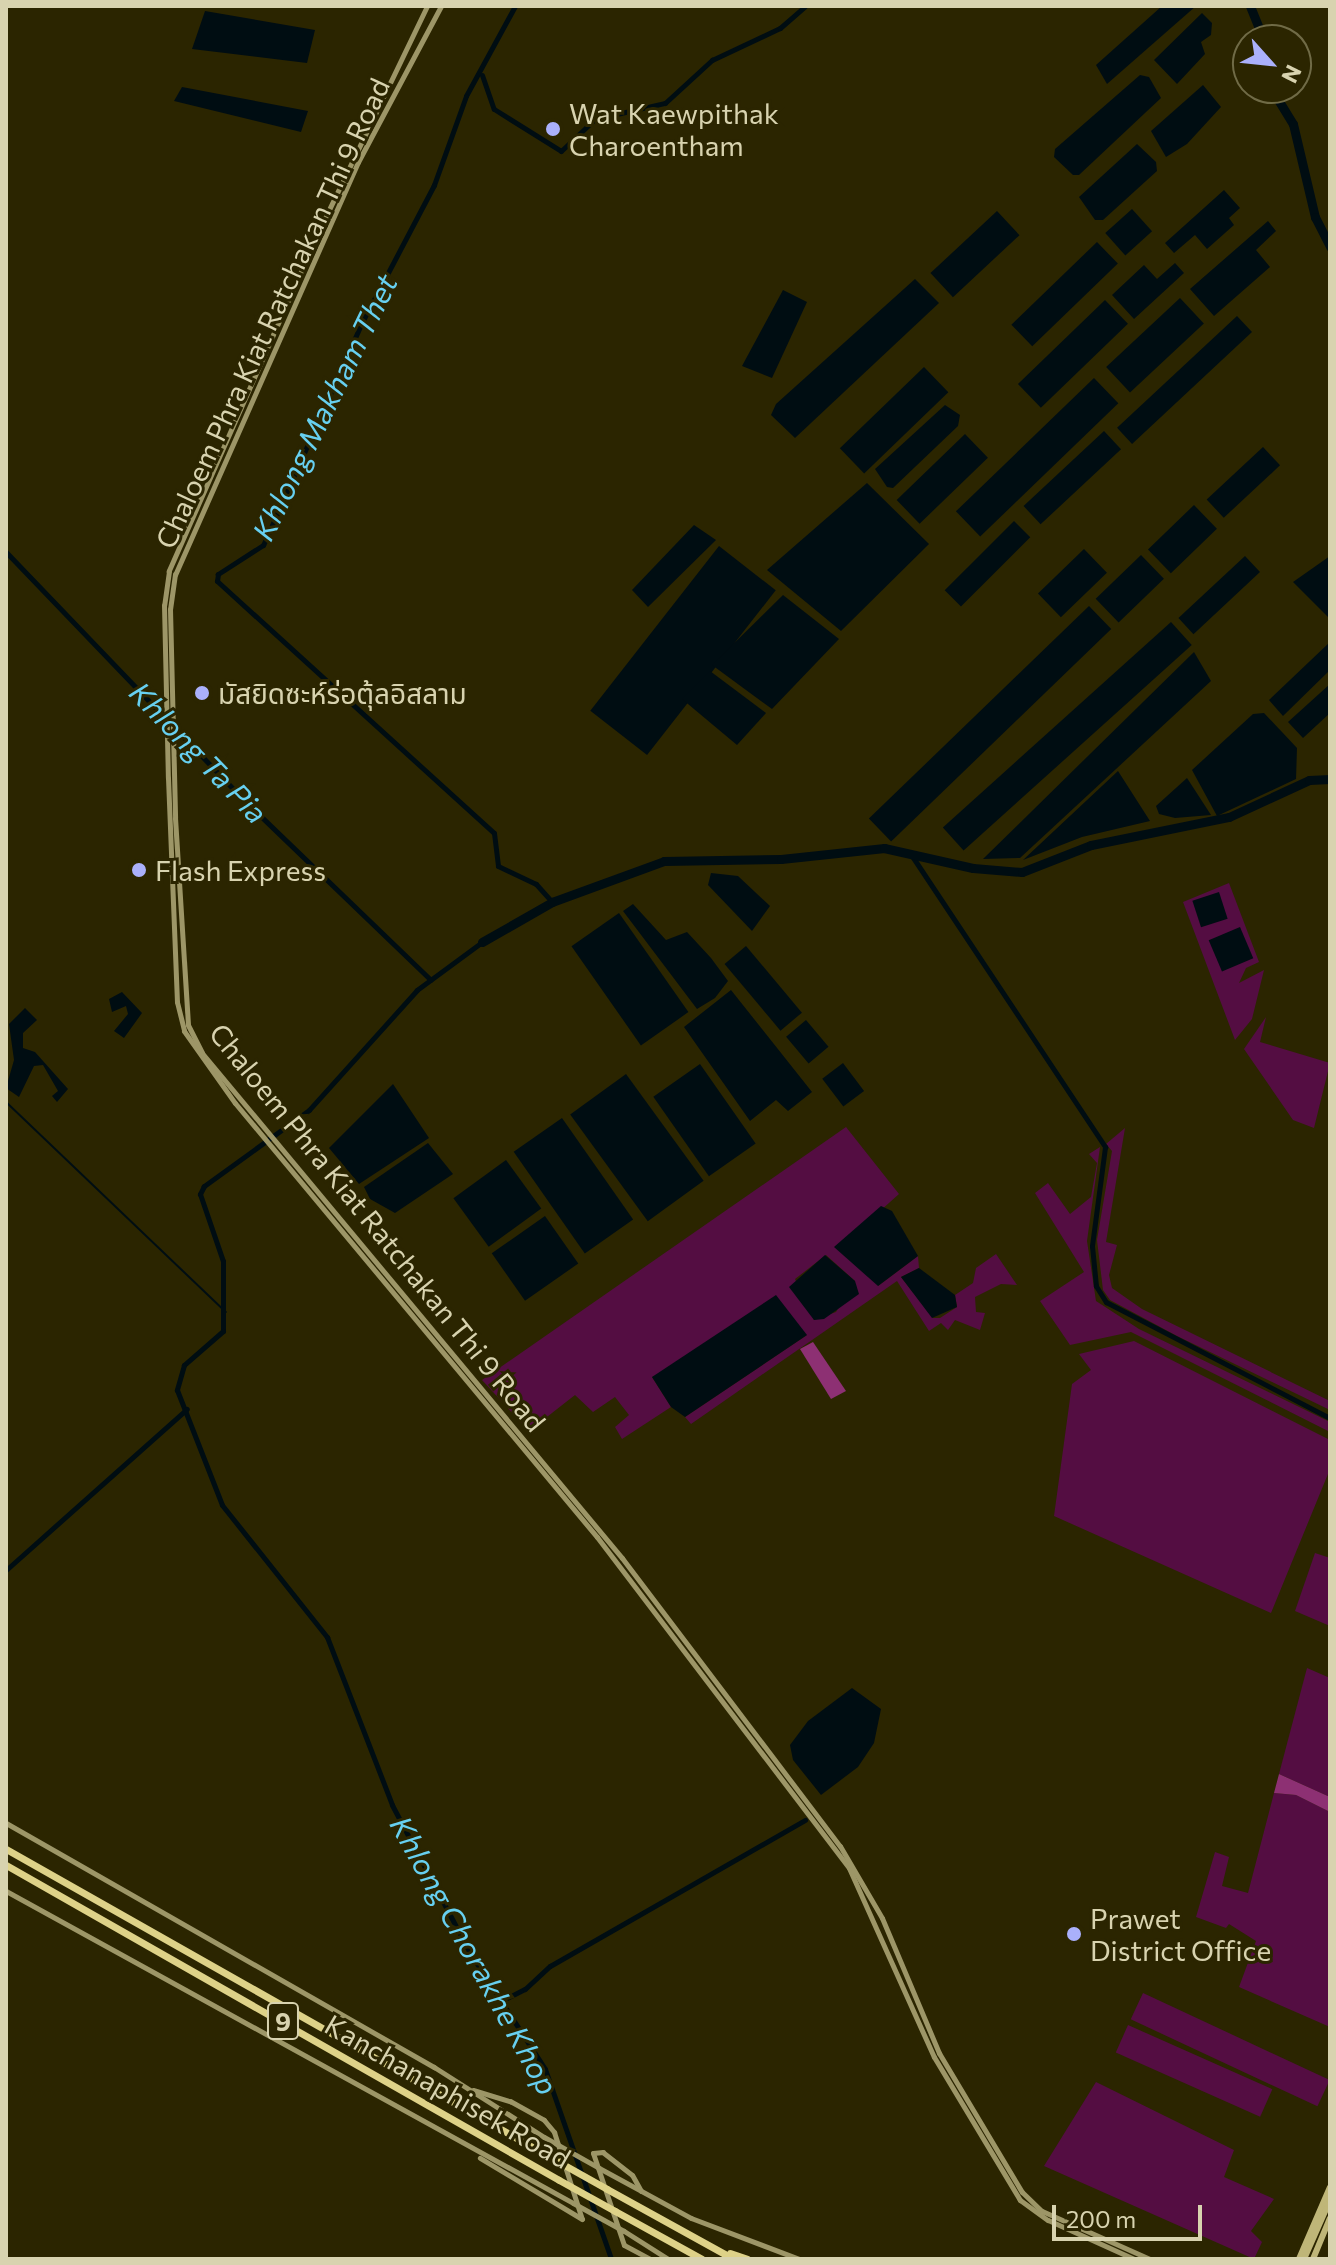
<!DOCTYPE html>
<html>
<head>
<meta charset="utf-8">
<style>
	body { margin:0 }
	#map { position:relative; width:1336px; height:2265px; overflow:hidden; background:#2b2500; font-family:Commissioner,"Noto Sans Thai",sans-serif }
	div>[style] { position:absolute }
	.green>* { inset:0; background:#540d42; transform-origin:0 0 }
	.forest>* { inset:0; background:#8d3073 }
	.water>* { inset:0; background:#000d12; transform-origin:0 0 }
	.stream>* { height:2px; margin:-1px; padding:0 1px; transform-origin:1px; border-radius:1px; background:#000d12 }
	.canal>* { height:5px; margin:-2.5px; padding:0 2.5px; transform-origin:2.5px; border-radius:2.5px; background:#000d12 }
	.river>* { height:9px; margin:-4.5px; padding:0 4.5px; transform-origin:4.5px; border-radius:4.5px; background:#000d12 }
	.secondary>* { height:5px; margin:-2.5px; padding:0 2.5px; transform-origin:2.5px; border-radius:2.5px; background:#9d9667 }
	.primary>* { height:6px; margin:-3px; padding:0 3px; transform-origin:3px; border-radius:3px; background:#bfb678 }
	.motorway>* { height:7px; margin:-3.5px; padding:0 3.5px; transform-origin:3.5px; border-radius:3.5px; background:#ded288 }
	.secondary-bridge>* { height:5px; margin:-2.5px; padding:0 2.5px; transform-origin:2.5px; border-radius:2.5px; background:#9d9667 }
	.motorway-bridge>* { height:7px; margin:-3.5px; padding:0 3.5px; transform-origin:3.5px; border-radius:3.5px; background:#ded288 }
	.dots>* { width:22px; height:22px; translate:-50% -50%; box-sizing:border-box; border:4px solid #2b2500; border-radius:50% }
	span { translate:-50% -50%; white-space:nowrap; text-align:center; line-height:1.15; -webkit-text-stroke:6px #2b2500; paint-order:stroke }
	.shield-label span { padding:2px 6px; background:#2b2500; border:2px solid; border-radius:6px; -webkit-text-stroke-width:0 }
	.shield-label { font-size:26px; color:#d8d3af; font-weight:700 }
	.poi-label { font-size:28px; color:#d8d3af }
	.left { translate:0 -50%; text-align:left }
	.street-label { font-size:28px; color:#d8d3af }
	.water-label { font-size:30px; color:#67d0f0; font-style:italic }
	.frame { position:absolute; inset:0; border:8px solid #d8d3af; pointer-events:none }
	.north { position:absolute; left:1232px; top:24px; width:80px; height:80px; box-sizing:border-box; background:#2b2500; border:2px solid #706b46; border-radius:50%; rotate:117deg; font-size:22px; font-weight:700; line-height:32px; text-align:center; color:#d8d3af }
	.north::after { content:''; display:block; margin:auto; width:28px; height:36px; background:#aab0fb; clip-path:polygon(50% 0,100% 100%,50% 72%,0 100%) }
	.scale { position:absolute; left:1052px; top:2205px; width:150px; height:36px; box-sizing:border-box; border:4px solid #d8d3af; border-top:0; padding-left:10px; font-size:24px; line-height:28px; white-space:nowrap; color:#d8d3af; -webkit-text-stroke:6px #2b2500; paint-order:stroke }
</style>
</head>
<body>
<div id="map">
	<div class="green">
		<div style="clip-path:polygon(1229px 883px,1259px 962px,1246px 968px,1239px 983px,1264px 970px,1252px 1019px,1235px 1040px,1183px 902px)"></div>
		<div style="clip-path:polygon(1266px 1017px,1260px 1042px,1330px 1063px,1314px 1128px,1293px 1120px,1244px 1049px)"></div>
		<div style="clip-path:polygon(evenodd,846px 1127px,899px 1194px,880px 1211px,878px 1286px,918px 1256px,919px 1268px,901px 1277px,933px 1318px,940px 1318px,957px 1307px,955px 1295px,973px 1283px,976px 1268px,996px 1254px,1017px 1285px,1001px 1284px,975px 1297px,976px 1312px,985px 1313px,980px 1330px,955px 1320px,948px 1330px,941px 1323px,929px 1331px,897px 1281px,691px 1424px,685px 1417px,807px 1335px,652px 1377px,671px 1407px,622px 1439px,615px 1427px,629px 1415px,615px 1397px,593px 1412px,575px 1395px,529px 1431px,482px 1380px,846px 1127px,826px 1255px,855px 1281px,836px 1312px,814px 1320px,795px 1279px,826px 1255px)"></div>
		<div style="clip-path:polygon(1125px 1128px,1106px 1242px,1117px 1245px,1109px 1275px,1112px 1288px,1142px 1309px,1330px 1401px,1330px 1410px,1177px 1336px,1110px 1300px,1103px 1290px,1097px 1240px,1112px 1151px,1106px 1144px)"></div>
		<div style="clip-path:polygon(1100px 1147px,1087px 1241px,1096px 1301px,1139px 1329px,1330px 1422px,1330px 1432px,1131px 1332px,1070px 1345px,1040px 1301px,1084px 1272px,1035px 1193px,1048px 1183px,1070px 1214px,1091px 1197px,1097px 1163px,1089px 1154px)"></div>
		<div style="clip-path:polygon(1134px 1341px,1330px 1440px,1330px 1469px,1271px 1613px,1054px 1516px,1072px 1384px,1091px 1370px,1079px 1354px)"></div>
		<div style="clip-path:polygon(1315px 1553px,1330px 1558px,1330px 1626px,1295px 1611px)"></div>
		<div style="clip-path:polygon(1307px 1668px,1330px 1678px,1330px 1797px,1279px 1774px)"></div>
		<div style="clip-path:polygon(1274px 1793px,1296px 1795px,1330px 1812px,1330px 2027px,1239px 1987px,1256px 1941px,1229px 1924px,1226px 1928px,1196px 1917px,1215px 1852px,1229px 1857px,1222px 1886px,1248px 1893px)"></div>
		<div style="left:1143px;top:1993px;width:206px;height:29px;rotate:25deg"></div>
		<div style="left:1128px;top:2025px;width:158px;height:30px;rotate:24deg"></div>
		<div style="clip-path:polygon(1096px 2082px,1234px 2150px,1224px 2177px,1274px 2199px,1251px 2231px,1262px 2242px,1254px 2259px,1044px 2166px)"></div>
	</div>
	<div class="forest">
		<div style="clip-path:polygon(813px 1342px,846px 1391px,831px 1399px,800px 1349px)"></div>
		<div style="clip-path:polygon(1279px 1774px,1330px 1797px,1330px 1812px,1296px 1795px,1274px 1793px)"></div>
	</div>
	<div class="water">
		<div style="clip-path:polygon(1162px 6px,1196px 6px,1107px 84px,1096px 65px)"></div>
		<div style="clip-path:polygon(205px 11px,315px 30px,307px 63px,192px 49px)"></div>
		<div style="clip-path:polygon(1202px 13px,1212px 23px,1211px 35px,1201px 42px,1205px 54px,1177px 84px,1154px 60px)"></div>
		<div style="clip-path:polygon(1140px 75px,1149px 77px,1161px 98px,1079px 175px,1073px 175px,1054px 157px,1055px 149px)"></div>
		<div style="clip-path:polygon(1203px 85px,1221px 107px,1187px 144px,1166px 157px,1151px 131px)"></div>
		<div style="clip-path:polygon(182px 87px,308px 111px,301px 132px,174px 101px)"></div>
		<div style="clip-path:polygon(1137px 144px,1156px 162px,1157px 171px,1103px 220px,1095px 220px,1079px 197px)"></div>
		<div style="clip-path:polygon(1224px 190px,1240px 208px,1229px 218px,1234px 225px,1207px 249px,1195px 235px,1174px 253px,1165px 243px)"></div>
		<div style="left:1132px;top:209px;width:30px;height:36px;rotate:48deg"></div>
		<div style="left:997px;top:211px;width:33px;height:91px;rotate:47deg"></div>
		<div style="clip-path:polygon(1268px 221px,1276px 231px,1256px 250px,1270px 267px,1214px 316px,1190px 289px)"></div>
		<div style="left:1097px;top:242px;width:30px;height:119px;rotate:46deg"></div>
		<div style="clip-path:polygon(1175px 263px,1184px 273px,1134px 319px,1112px 295px,1144px 265px,1157px 279px)"></div>
		<div style="clip-path:polygon(915px 279px,939px 303px,795px 438px,771px 415px,776px 404px)"></div>
		<div style="clip-path:polygon(783px 290px,807px 302px,772px 378px,742px 366px)"></div>
		<div style="left:1180px;top:298px;width:35px;height:101px;rotate:47deg"></div>
		<div style="left:1105px;top:300px;width:33px;height:121px;rotate:46deg"></div>
		<div style="left:1237px;top:316px;width:22px;height:164px;rotate:47deg"></div>
		<div style="left:924px;top:367px;width:35px;height:117px;rotate:46deg"></div>
		<div style="left:1094px;top:378px;width:35px;height:192px;rotate:46deg"></div>
		<div style="clip-path:polygon(945px 405px,960px 415px,958px 426px,893px 488px,887px 487px,875px 469px)"></div>
		<div style="left:1104px;top:431px;width:25px;height:110px;rotate:47deg"></div>
		<div style="left:965px;top:434px;width:33px;height:95px;rotate:46deg"></div>
		<div style="left:1263px;top:447px;width:25px;height:77px;rotate:47deg"></div>
		<div style="clip-path:polygon(867px 483px,929px 544px,841px 631px,767px 570px)"></div>
		<div style="left:1194px;top:505px;width:33px;height:64px;rotate:46deg"></div>
		<div style="left:1014px;top:521px;width:23px;height:98px;rotate:45deg"></div>
		<div style="clip-path:polygon(694px 525px,716px 540px,648px 607px,632px 590px)"></div>
		<div style="left:719px;top:546px;width:72px;height:209px;rotate:38deg"></div>
		<div style="left:1084px;top:549px;width:33px;height:64px;rotate:46deg"></div>
		<div style="left:1141px;top:555px;width:33px;height:63px;rotate:46deg"></div>
		<div style="left:1245px;top:556px;width:22px;height:91px;rotate:47deg"></div>
		<div style="clip-path:polygon(1330px 556px,1330px 619px,1293px 582px)"></div>
		<div style="clip-path:polygon(783px 595px,839px 639px,772px 709px,712px 665px)"></div>
		<div style="left:1089px;top:606px;width:32px;height:306px;rotate:46deg"></div>
		<div style="left:1171px;top:622px;width:31px;height:307px;rotate:48deg"></div>
		<div style="clip-path:polygon(1330px 642px,1330px 670px,1283px 716px,1269px 700px)"></div>
		<div style="clip-path:polygon(1194px 652px,1211px 681px,1020px 858px,983px 859px)"></div>
		<div style="clip-path:polygon(710px 671px,766px 713px,737px 745px,682px 699px)"></div>
		<div style="clip-path:polygon(1330px 684px,1330px 713px,1303px 738px,1288px 722px)"></div>
		<div style="clip-path:polygon(1264px 713px,1297px 748px,1296px 779px,1217px 816px,1192px 770px,1253px 714px)"></div>
		<div style="clip-path:polygon(1118px 771px,1150px 821px,1082px 837px,1023px 860px)"></div>
		<div style="clip-path:polygon(1187px 778px,1211px 815px,1175px 818px,1159px 814px,1156px 806px)"></div>
		<div style="clip-path:polygon(711px 873px,738px 876px,770px 906px,752px 931px,708px 885px)"></div>
		<div style="left:1219px;top:892px;width:28px;height:28px;rotate:72deg"></div>
		<div style="clip-path:polygon(633px 904px,666px 940px,687px 932px,711px 958px,728px 981px,715px 998px,697px 1009px,623px 911px)"></div>
		<div style="left:619px;top:913px;width:121px;height:58px;rotate:55deg"></div>
		<div style="left:1240px;top:927px;width:34px;height:34px;rotate:67deg"></div>
		<div style="left:746px;top:946px;width:87px;height:28px;rotate:50deg"></div>
		<div style="clip-path:polygon(731px 990px,812px 1092px,788px 1111px,776px 1100px,750px 1121px,684px 1027px)"></div>
		<div style="clip-path:polygon(122px 992px,142px 1013px,124px 1038px,114px 1031px,128px 1014px,126px 1006px,112px 1012px,109px 999px)"></div>
		<div style="clip-path:polygon(25px 1008px,37px 1020px,23px 1033px,23px 1048px,35px 1052px,68px 1089px,57px 1102px,52px 1096px,58px 1091px,43px 1065px,34px 1066px,19px 1097px,6px 1088px,14px 1060px,9px 1024px)"></div>
		<div style="left:806px;top:1020px;width:35px;height:26px;rotate:50deg"></div>
		<div style="left:843px;top:1063px;width:35px;height:26px;rotate:53deg"></div>
		<div style="left:700px;top:1064px;width:97px;height:57px;rotate:55deg"></div>
		<div style="left:626px;top:1074px;width:132px;height:69px;rotate:54deg"></div>
		<div style="clip-path:polygon(393px 1084px,429px 1138px,359px 1184px,329px 1148px)"></div>
		<div style="left:562px;top:1118px;width:124px;height:59px;rotate:55deg"></div>
		<div style="clip-path:polygon(428px 1143px,453px 1174px,395px 1213px,370px 1199px,364px 1187px)"></div>
		<div style="left:506px;top:1160px;width:60px;height:65px;rotate:54deg"></div>
		<div style="clip-path:polygon(881px 1206px,892px 1211px,918px 1256px,878px 1286px,834px 1247px)"></div>
		<div style="left:545px;top:1216px;width:58px;height:65px;rotate:55deg"></div>
		<div style="clip-path:polygon(825px 1255px,855px 1281px,859px 1294px,824px 1319px,814px 1320px,789px 1287px)"></div>
		<div style="clip-path:polygon(919px 1268px,955px 1295px,957px 1307px,932px 1318px,901px 1277px)"></div>
		<div style="clip-path:polygon(776px 1295px,807px 1335px,685px 1417px,671px 1407px,652px 1377px)"></div>
		<div style="clip-path:polygon(852px 1688px,881px 1709px,874px 1743px,858px 1767px,821px 1795px,793px 1760px,790px 1745px,808px 1721px)"></div>
	</div>
	<div class="stream">
		<div style="left:6px;top:1102px;width:304px;rotate:43.7deg"></div>
	</div>
	<div class="canal">
		<div style="left:515px;top:6px;width:102px;rotate:118.6deg"></div>
		<div style="left:466px;top:96px;width:95px;rotate:109.8deg"></div>
		<div style="left:434px;top:185px;width:155px;rotate:117.7deg"></div>
		<div style="left:362px;top:322px;width:244px;rotate:113.9deg"></div>
		<div style="left:263px;top:545px;width:54px;rotate:147.2deg"></div>
		<div style="left:218px;top:574px;width:7px;rotate:98deg"></div>
		<div style="left:217px;top:581px;width:374px;rotate:42.3deg"></div>
		<div style="left:494px;top:833px;width:33px;rotate:83deg"></div>
		<div style="left:498px;top:866px;width:42px;rotate:25.3deg"></div>
		<div style="left:536px;top:884px;width:24px;rotate:48deg"></div>
		<div style="left:482px;top:75px;width:36px;rotate:71deg"></div>
		<div style="left:494px;top:109px;width:79px;rotate:32.1deg"></div>
		<div style="left:561px;top:151px;width:47px;rotate:-43.3deg"></div>
		<div style="left:595px;top:119px;width:72px;rotate:-12.9deg"></div>
		<div style="left:665px;top:103px;width:64px;rotate:-42.5deg"></div>
		<div style="left:712px;top:60px;width:75px;rotate:-25.2deg"></div>
		<div style="left:780px;top:28px;width:33px;rotate:-41deg"></div>
		<div style="left:6px;top:552px;width:351px;rotate:46.2deg"></div>
		<div style="left:249px;top:805px;width:252px;rotate:43.9deg"></div>
		<div style="left:910px;top:853px;width:353px;rotate:56.4deg"></div>
		<div style="left:1105px;top:1147px;width:100px;rotate:97.5deg"></div>
		<div style="left:1092px;top:1246px;width:40px;rotate:84.3deg"></div>
		<div style="left:1096px;top:1286px;width:19px;rotate:58deg"></div>
		<div style="left:1106px;top:1302px;width:252px;rotate:27.4deg"></div>
		<div style="left:482px;top:942px;width:81px;rotate:143.6deg"></div>
		<div style="left:417px;top:990px;width:161px;rotate:132deg"></div>
		<div style="left:309px;top:1110px;width:130px;rotate:144.1deg"></div>
		<div style="left:204px;top:1186px;width:9px;rotate:117deg"></div>
		<div style="left:200px;top:1194px;width:71px;rotate:71.1deg"></div>
		<div style="left:223px;top:1261px;width:70px;rotate:90deg"></div>
		<div style="left:223px;top:1331px;width:52px;rotate:138.9deg"></div>
		<div style="left:184px;top:1365px;width:26px;rotate:106deg"></div>
		<div style="left:177px;top:1390px;width:123px;rotate:68.6deg"></div>
		<div style="left:222px;top:1505px;width:169px;rotate:51.5deg"></div>
		<div style="left:327px;top:1637px;width:180px;rotate:68.8deg"></div>
		<div style="left:392px;top:1805px;width:167px;rotate:62.2deg"></div>
		<div style="left:470px;top:1953px;width:138px;rotate:57.1deg"></div>
		<div style="left:545px;top:2069px;width:201px;rotate:70.8deg"></div>
		<div style="left:6px;top:1570px;width:242px;rotate:-41.7deg"></div>
		<div style="left:501px;top:2001px;width:27px;rotate:-27deg"></div>
		<div style="left:525px;top:1989px;width:34px;rotate:-43deg"></div>
		<div style="left:550px;top:1966px;width:294px;rotate:-29.8deg"></div>
	</div>
	<div class="river">
		<div style="left:1250px;top:6px;width:37px;rotate:68deg"></div>
		<div style="left:1248px;top:72px;width:7px;rotate:90deg"></div>
		<div style="left:1254px;top:88px;width:17px"></div>
		<div style="left:1271px;top:88px;width:42px;rotate:58.6deg"></div>
		<div style="left:1293px;top:124px;width:96px;rotate:76.7deg"></div>
		<div style="left:1315px;top:217px;width:34px;rotate:63deg"></div>
		<div style="left:482px;top:942px;width:81px;rotate:-29.7deg"></div>
		<div style="left:552px;top:902px;width:119px;rotate:-20.1deg"></div>
		<div style="left:664px;top:861px;width:117px;rotate:-1deg"></div>
		<div style="left:781px;top:859px;width:104px;rotate:-6.1deg"></div>
		<div style="left:884px;top:848px;width:91px;rotate:12.7deg"></div>
		<div style="left:973px;top:868px;width:49px;rotate:4.7deg"></div>
		<div style="left:1022px;top:872px;width:74px;rotate:-21.4deg"></div>
		<div style="left:1091px;top:845px;width:141px;rotate:-11.5deg"></div>
		<div style="left:1229px;top:817px;width:88px;rotate:-24.8deg"></div>
		<div style="left:1309px;top:780px;width:21px;rotate:-3deg"></div>
	</div>
	<div class="secondary">
		<div style="left:427px;top:6px;width:246px;rotate:115.7deg"></div>
		<div style="left:320px;top:228px;width:375px;rotate:113.8deg"></div>
		<div style="left:169px;top:571px;width:34px;rotate:98deg"></div>
		<div style="left:164px;top:605px;width:173px;rotate:88.7deg"></div>
		<div style="left:168px;top:778px;width:224px;rotate:87.7deg"></div>
		<div style="left:177px;top:1002px;width:30px;rotate:76deg"></div>
		<div style="left:184px;top:1031px;width:88px;rotate:54.7deg"></div>
		<div style="left:235px;top:1103px;width:565px;rotate:50.17deg"></div>
		<div style="left:597px;top:1537px;width:416px;rotate:52.7deg"></div>
		<div style="left:849px;top:1868px;width:207px;rotate:65.8deg"></div>
		<div style="left:934px;top:2057px;width:167px;rotate:59deg"></div>
		<div style="left:1020px;top:2200px;width:34px;rotate:36deg"></div>
		<div style="left:1048px;top:2220px;width:94px;rotate:24.4deg"></div>
		<div style="left:441px;top:6px;width:177px;rotate:118deg"></div>
		<div style="left:358px;top:162px;width:451px;rotate:113.9deg"></div>
		<div style="left:175px;top:574px;width:35px;rotate:98deg"></div>
		<div style="left:170px;top:609px;width:209px;rotate:88.6deg"></div>
		<div style="left:175px;top:818px;width:207px;rotate:86.4deg"></div>
		<div style="left:188px;top:1025px;width:31px;rotate:63deg"></div>
		<div style="left:202px;top:1053px;width:657px;rotate:50.25deg"></div>
		<div style="left:622px;top:1558px;width:361px;rotate:52.9deg"></div>
		<div style="left:840px;top:1846px;width:83px;rotate:59.7deg"></div>
		<div style="left:882px;top:1918px;width:147px;rotate:67.1deg"></div>
		<div style="left:939px;top:2053px;width:162px;rotate:59.2deg"></div>
		<div style="left:1022px;top:2192px;width:28px;rotate:44deg"></div>
		<div style="left:1042px;top:2211px;width:118px;rotate:24deg"></div>
		<div style="left:6px;top:1823px;width:493px;rotate:29.7deg"></div>
		<div style="left:434px;top:2067px;width:130px;rotate:32.5deg"></div>
		<div style="left:6px;top:1891px;width:647px;rotate:28.82deg"></div>
		<div style="left:473px;top:2090px;width:39px;rotate:17deg"></div>
		<div style="left:510px;top:2101px;width:39px;rotate:29deg"></div>
		<div style="left:544px;top:2120px;width:16px;rotate:50deg"></div>
		<div style="left:554px;top:2132px;width:91px;rotate:72.2deg"></div>
		<div style="left:582px;top:2219px;width:119px;rotate:-149.1deg"></div>
		<div style="left:599px;top:2168px;width:105px;rotate:28.5deg"></div>
		<div style="left:691px;top:2218px;width:116px;rotate:20.8deg"></div>
		<div style="left:641px;top:2191px;width:18px;rotate:-119deg"></div>
		<div style="left:632px;top:2175px;width:37px;rotate:-142deg"></div>
		<div style="left:603px;top:2152px;width:10px;rotate:174deg"></div>
		<div style="left:593px;top:2153px;width:97px;rotate:71.4deg"></div>
		<div style="left:624px;top:2245px;width:30px;rotate:28deg"></div>
		<div style="left:624px;top:2231px;width:52px;rotate:32.5deg"></div>
	</div>
	<div class="primary">
		<div style="left:1299px;top:2259px;width:78px;rotate:-66.7deg"></div>
		<div style="left:1304px;top:2259px;width:64px;rotate:-66.2deg"></div>
		<div style="left:1313px;top:2259px;width:44px;rotate:-67.5deg"></div>
	</div>
	<div class="motorway">
		<div style="left:6px;top:1849px;width:625px;rotate:29.52deg"></div>
		<div style="left:6px;top:1865px;width:636px;rotate:29.67deg"></div>
		<div style="left:607px;top:2189px;width:145px;rotate:28.9deg"></div>
		<div style="left:615px;top:2211px;width:99px;rotate:28.9deg"></div>
		<div style="left:730px;top:2253px;width:18px;rotate:19deg"></div>
	</div>
	<div class="secondary-bridge">
		<div style="left:544px;top:2137px;width:63px;rotate:29.4deg"></div>
		<div style="left:573px;top:2203px;width:58px;rotate:28.8deg"></div>
	</div>
	<div class="motorway-bridge">
		<div style="left:550px;top:2157px;width:65px;rotate:29.3deg"></div>
		<div style="left:559px;top:2180px;width:64px;rotate:29deg"></div>
	</div>
	<div class="dots">
		<div style="left:553px;top:129px;background:#aab0fb"></div>
		<div style="left:202px;top:693px;background:#aab0fb"></div>
		<div style="left:139px;top:870px;background:#aab0fb"></div>
		<div style="left:1074px;top:1934px;background:#aab0fb"></div>
	</div>
	<div class="shield-label">
		<span style="left:283px;top:2021px">9</span>
	</div>
	<div class="poi-label">
		<span class="left" style="left:569px;top:129px">Wat Kaewpithak<br>Charoentham</span>
		<span class="left" style="left:218px;top:693px">มัสยิดซะห์ร่อตุ้ลอิสลาม</span>
		<span class="left" style="left:155px;top:870px">Flash Express</span>
		<span class="left" style="left:1090px;top:1934px">Prawet<br>District Office</span>
	</div>
	<div class="street-label">
		<span style="left:272px;top:313px;rotate:-65deg">Chaloem Phra Kiat Ratchakan Thi 9 Road</span>
		<span style="left:378px;top:1227px;rotate:51deg">Chaloem Phra Kiat Ratchakan Thi 9 Road</span>
		<span style="left:448px;top:2091px;rotate:30deg">Kanchanaphisek Road</span>
	</div>
	<div class="water-label">
		<span style="left:324px;top:407px;rotate:-64deg">Khlong Makham Thet</span>
		<span style="left:199px;top:752px;rotate:46deg">Khlong Ta Pia</span>
		<span style="left:475px;top:1955px;rotate:61deg">Khlong Chorakhe Khop</span>
	</div>
	<div class="frame"></div>
	<div class="north">N</div>
	<div class="scale">200 m</div>
</div>
</body>
</html>
